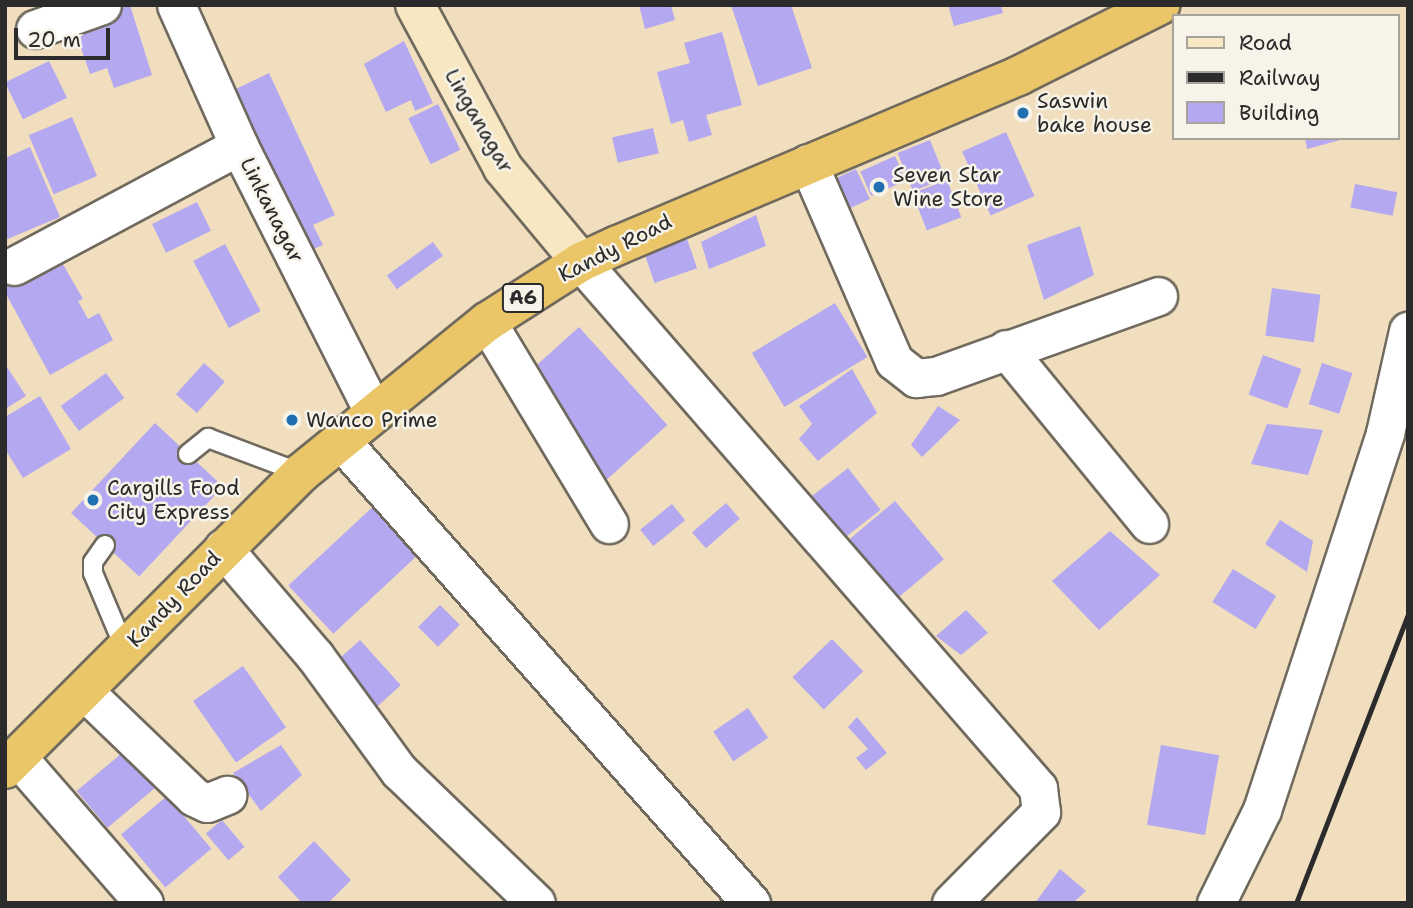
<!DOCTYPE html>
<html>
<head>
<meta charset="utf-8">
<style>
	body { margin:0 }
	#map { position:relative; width:1413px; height:908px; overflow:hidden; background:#f0debe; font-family:"Shantell Sans",sans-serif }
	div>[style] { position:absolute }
	.building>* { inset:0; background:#b4a8f1; transform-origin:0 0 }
	.roads { filter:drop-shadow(2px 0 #706a5e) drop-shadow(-2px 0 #706a5e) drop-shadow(0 2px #706a5e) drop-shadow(0 -2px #706a5e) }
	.lane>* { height:18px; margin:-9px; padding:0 9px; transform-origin:9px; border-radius:9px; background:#fff }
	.street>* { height:37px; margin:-18.5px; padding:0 18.5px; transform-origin:18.5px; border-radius:18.5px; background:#fff }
	.secondary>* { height:38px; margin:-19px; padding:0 19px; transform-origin:19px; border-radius:19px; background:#f7e8c3 }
	.highway>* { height:38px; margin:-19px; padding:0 19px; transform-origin:19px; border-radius:19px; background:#ebc669 }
	.rail>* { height:5px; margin:-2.5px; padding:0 2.5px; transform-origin:2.5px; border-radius:2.5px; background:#2b2b2b }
	.dots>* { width:19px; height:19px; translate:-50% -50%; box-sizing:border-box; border:4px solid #f7f3e8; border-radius:50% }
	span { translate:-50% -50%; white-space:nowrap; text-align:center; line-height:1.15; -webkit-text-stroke:5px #f7f3e8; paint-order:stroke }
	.shield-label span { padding:2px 5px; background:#f7f3e8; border:2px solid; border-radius:5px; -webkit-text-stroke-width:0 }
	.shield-label { font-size:19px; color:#2b2b2b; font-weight:700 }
	.poi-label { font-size:21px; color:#2b2b2b }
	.left { translate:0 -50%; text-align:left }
	.street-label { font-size:21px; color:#2b2b2b }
	.frame { position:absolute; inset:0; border:7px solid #2b2b2b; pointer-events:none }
	.legend { position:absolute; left:1172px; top:14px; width:228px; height:126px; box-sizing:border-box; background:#f7f3e8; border:2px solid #a5a39c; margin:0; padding:9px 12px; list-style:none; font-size:21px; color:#2b2b2b }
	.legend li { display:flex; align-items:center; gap:14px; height:35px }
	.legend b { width:35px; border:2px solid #a5a39c }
	.scale { position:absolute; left:14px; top:28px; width:96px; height:32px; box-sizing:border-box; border:4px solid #2b2b2b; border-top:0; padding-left:9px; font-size:21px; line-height:24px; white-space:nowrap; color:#2b2b2b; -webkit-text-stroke:5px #f7f3e8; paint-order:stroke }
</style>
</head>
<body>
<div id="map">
	<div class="building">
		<div style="clip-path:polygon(130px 5px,152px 75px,114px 88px,107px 68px,90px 74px,73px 25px)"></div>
		<div style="clip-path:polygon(639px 5px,671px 5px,675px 20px,645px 29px)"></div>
		<div style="clip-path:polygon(731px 5px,791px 5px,812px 68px,758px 86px)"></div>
		<div style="clip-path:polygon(948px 5px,1001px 5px,1003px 13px,954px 26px)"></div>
		<div style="clip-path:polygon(722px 32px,742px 105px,706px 115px,712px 135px,689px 142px,683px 120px,671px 124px,657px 72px,690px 63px,684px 43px)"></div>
		<div style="clip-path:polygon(404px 41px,433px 103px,415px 111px,411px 100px,386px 112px,364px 64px)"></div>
		<div style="left:49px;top:61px;width:41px;height:49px;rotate:64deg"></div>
		<div style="clip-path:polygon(269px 73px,335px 215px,313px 225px,323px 245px,302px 254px,221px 96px)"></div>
		<div style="left:438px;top:104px;width:51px;height:33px;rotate:64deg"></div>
		<div style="left:72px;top:117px;width:64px;height:47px;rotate:67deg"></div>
		<div style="left:653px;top:128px;width:26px;height:42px;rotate:77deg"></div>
		<div style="left:1006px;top:132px;width:70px;height:48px;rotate:66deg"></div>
		<div style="clip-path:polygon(1305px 138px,1344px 138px,1344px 139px,1307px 149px)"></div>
		<div style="left:930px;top:140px;width:41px;height:35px;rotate:68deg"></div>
		<div style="clip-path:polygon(30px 147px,60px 217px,5px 240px,5px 158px)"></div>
		<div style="left:895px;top:156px;width:27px;height:38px;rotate:66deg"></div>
		<div style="left:856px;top:169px;width:33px;height:38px;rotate:65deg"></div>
		<div style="left:947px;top:180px;width:40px;height:37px;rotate:69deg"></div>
		<div style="left:1355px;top:184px;width:43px;height:24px;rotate:11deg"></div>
		<div style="left:197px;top:202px;width:32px;height:50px;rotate:64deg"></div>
		<div style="clip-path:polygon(756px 215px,766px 246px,709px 269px,701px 242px)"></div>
		<div style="clip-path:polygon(1080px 226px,1094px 275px,1044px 300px,1027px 245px)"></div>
		<div style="left:687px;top:239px;width:31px;height:45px;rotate:71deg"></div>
		<div style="left:433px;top:242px;width:17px;height:57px;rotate:54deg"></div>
		<div style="left:225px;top:244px;width:76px;height:36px;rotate:62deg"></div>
		<div style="clip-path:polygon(56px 252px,83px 299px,78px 301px,88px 319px,99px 313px,113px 340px,50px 375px,5px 292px,5px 280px)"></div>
		<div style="left:1272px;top:288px;width:49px;height:48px;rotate:8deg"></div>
		<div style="left:835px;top:303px;width:63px;height:97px;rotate:59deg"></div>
		<div style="left:579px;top:327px;width:132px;height:88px;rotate:48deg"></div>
		<div style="left:1263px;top:355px;width:41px;height:42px;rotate:20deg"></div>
		<div style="left:204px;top:363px;width:28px;height:42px;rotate:42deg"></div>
		<div style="left:1322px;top:363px;width:32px;height:43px;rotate:18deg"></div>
		<div style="clip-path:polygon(5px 364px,26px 396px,5px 409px)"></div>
		<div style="clip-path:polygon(852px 369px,877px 413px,818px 461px,799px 439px,812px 424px,799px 406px)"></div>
		<div style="left:106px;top:373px;width:31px;height:56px;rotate:54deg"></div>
		<div style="clip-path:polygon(40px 396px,71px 449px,23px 478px,5px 449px,5px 417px)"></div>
		<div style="clip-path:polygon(938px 406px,960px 420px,922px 457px,911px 445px)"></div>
		<div style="left:155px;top:423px;width:93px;height:123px;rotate:43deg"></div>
		<div style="clip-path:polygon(1267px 424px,1323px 430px,1308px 475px,1251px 464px)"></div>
		<div style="left:848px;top:468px;width:53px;height:54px;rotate:52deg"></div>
		<div style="left:379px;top:501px;width:66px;height:124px;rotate:47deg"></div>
		<div style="left:895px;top:501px;width:76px;height:79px;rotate:50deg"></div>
		<div style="left:726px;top:503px;width:21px;height:45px;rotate:49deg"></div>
		<div style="left:672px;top:504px;width:21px;height:41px;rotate:51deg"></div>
		<div style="clip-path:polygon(1280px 520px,1313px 541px,1307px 572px,1265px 544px)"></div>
		<div style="clip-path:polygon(1110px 531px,1160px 575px,1099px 630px,1052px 581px)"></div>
		<div style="left:1233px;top:569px;width:51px;height:39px;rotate:32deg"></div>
		<div style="left:440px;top:605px;width:28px;height:31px;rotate:45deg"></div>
		<div style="clip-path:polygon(966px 610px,988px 633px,961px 655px,936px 636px)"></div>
		<div style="left:832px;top:639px;width:45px;height:55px;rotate:46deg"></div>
		<div style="left:360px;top:640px;width:61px;height:41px;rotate:48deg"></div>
		<div style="left:243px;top:666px;width:75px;height:61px;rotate:55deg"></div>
		<div style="left:748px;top:708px;width:36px;height:42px;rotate:56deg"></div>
		<div style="clip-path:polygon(857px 717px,887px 753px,866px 770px,856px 758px,868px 749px,848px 727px)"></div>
		<div style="clip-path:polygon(281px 745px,302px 775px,261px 811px,233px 773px)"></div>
		<div style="left:1161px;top:745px;width:59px;height:81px;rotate:10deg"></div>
		<div style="left:128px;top:748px;width:48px;height:67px;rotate:50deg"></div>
		<div style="left:167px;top:796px;width:69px;height:60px;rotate:50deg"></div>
		<div style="left:222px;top:820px;width:35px;height:21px;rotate:50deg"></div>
		<div style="clip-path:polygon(314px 841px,351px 880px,328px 903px,302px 903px,278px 877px)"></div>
		<div style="clip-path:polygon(1060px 869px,1086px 891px,1073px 903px,1035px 903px)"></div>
	</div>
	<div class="roads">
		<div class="lane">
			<div style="left:188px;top:454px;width:26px;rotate:-39deg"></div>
			<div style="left:208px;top:438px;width:99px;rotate:20.6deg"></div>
			<div style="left:105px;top:545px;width:21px;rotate:125deg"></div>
			<div style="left:93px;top:562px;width:11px;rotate:90deg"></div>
			<div style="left:93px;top:573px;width:82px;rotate:67.2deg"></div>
		</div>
		<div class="street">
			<div style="left:176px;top:5px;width:154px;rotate:65.9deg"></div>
			<div style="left:239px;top:146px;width:299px;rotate:63.2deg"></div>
			<div style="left:35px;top:29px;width:71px;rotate:-19.7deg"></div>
			<div style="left:808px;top:163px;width:216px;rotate:66.5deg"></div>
			<div style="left:894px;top:361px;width:28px;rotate:38deg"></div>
			<div style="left:916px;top:378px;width:20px;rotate:-6deg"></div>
			<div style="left:936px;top:376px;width:236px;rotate:-19.8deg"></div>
			<div style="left:581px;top:262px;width:697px;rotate:49.02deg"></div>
			<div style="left:1038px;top:788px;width:24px;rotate:83deg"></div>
			<div style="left:1041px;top:812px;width:128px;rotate:134.7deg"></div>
			<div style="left:14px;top:266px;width:255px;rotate:-28.1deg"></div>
			<div style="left:487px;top:322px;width:236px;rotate:58.9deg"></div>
			<div style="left:1006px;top:349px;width:226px;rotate:50.7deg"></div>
			<div style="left:341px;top:441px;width:618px;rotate:48.41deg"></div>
			<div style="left:223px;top:548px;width:142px;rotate:49.6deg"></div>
			<div style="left:315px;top:656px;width:142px;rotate:53.9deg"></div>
			<div style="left:399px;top:771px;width:190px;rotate:43.9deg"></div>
			<div style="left:85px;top:692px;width:151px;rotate:43.9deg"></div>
			<div style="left:194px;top:797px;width:14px;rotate:25deg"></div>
			<div style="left:207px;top:803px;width:22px;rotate:-22deg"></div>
			<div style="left:18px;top:758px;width:192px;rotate:49deg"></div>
			<div style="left:1216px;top:903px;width:104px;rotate:-63.7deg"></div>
			<div style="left:1262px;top:810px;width:397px;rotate:-71.9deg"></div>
			<div style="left:1385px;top:433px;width:105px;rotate:-77.3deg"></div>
		</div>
		<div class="secondary">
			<div style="left:415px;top:5px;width:185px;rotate:61.6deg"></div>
			<div style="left:503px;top:168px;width:122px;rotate:50.3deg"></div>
		</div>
		<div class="highway">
			<div style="left:5px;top:769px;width:419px;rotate:-45deg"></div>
			<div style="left:301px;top:473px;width:240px;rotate:-39.1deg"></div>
			<div style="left:487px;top:322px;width:112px;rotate:-32.6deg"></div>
			<div style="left:581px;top:262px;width:41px;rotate:-24.7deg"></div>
			<div style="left:618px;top:245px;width:436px;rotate:-22.9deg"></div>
			<div style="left:1020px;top:75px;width:157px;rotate:-26.6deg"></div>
		</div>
	</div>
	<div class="rail">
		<div style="left:1296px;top:903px;width:310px;rotate:-68.8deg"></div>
	</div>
	<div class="dots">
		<div style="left:1023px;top:113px;background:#1f6fb2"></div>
		<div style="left:879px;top:187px;background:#1f6fb2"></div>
		<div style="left:292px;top:420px;background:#1f6fb2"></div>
		<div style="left:93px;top:500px;background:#1f6fb2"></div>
	</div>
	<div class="shield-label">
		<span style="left:523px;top:298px">A6</span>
	</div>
	<div class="poi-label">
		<span class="left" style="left:1037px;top:113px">Saswin<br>bake house</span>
		<span class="left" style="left:893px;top:187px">Seven Star<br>Wine Store</span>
		<span class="left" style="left:306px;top:420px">Wanco Prime</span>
		<span class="left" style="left:107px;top:500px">Cargills Food<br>City Express</span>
	</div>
	<div class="street-label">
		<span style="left:479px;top:121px;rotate:60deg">Linganagar</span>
		<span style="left:272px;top:210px;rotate:63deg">Linkanagar</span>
		<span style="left:615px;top:248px;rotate:-27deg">Kandy Road</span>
		<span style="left:174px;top:599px;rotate:-46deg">Kandy Road</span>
	</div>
	<div class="frame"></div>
	<ul class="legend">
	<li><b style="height:9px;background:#f7e8c3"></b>Road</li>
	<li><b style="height:9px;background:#2b2b2b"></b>Railway</li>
	<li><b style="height:19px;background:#b4a8f1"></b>Building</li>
	</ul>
	<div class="scale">20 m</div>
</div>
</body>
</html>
